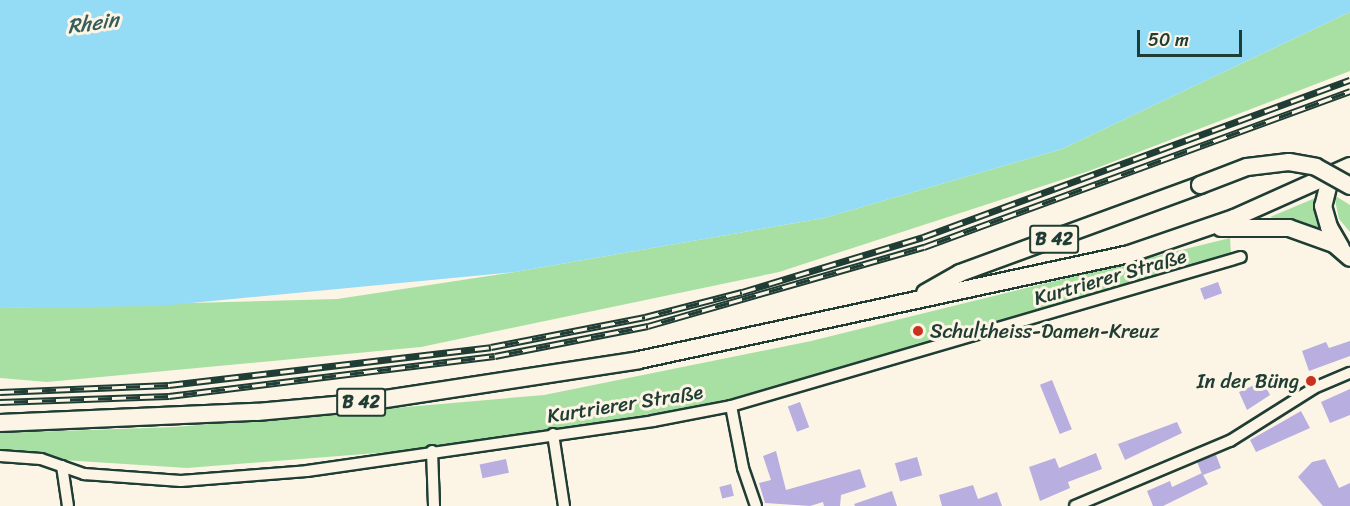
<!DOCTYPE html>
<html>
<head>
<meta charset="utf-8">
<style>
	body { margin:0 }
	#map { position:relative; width:1350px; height:506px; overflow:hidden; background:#fcf5e5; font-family:Sriracha,sans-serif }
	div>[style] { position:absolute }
	.green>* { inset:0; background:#a8e0a3 }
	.water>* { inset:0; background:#94dcf5 }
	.building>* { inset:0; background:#b8aee0; transform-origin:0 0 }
	.roads { filter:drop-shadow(2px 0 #1f3d34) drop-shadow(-2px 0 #1f3d34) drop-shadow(0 2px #1f3d34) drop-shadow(0 -2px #1f3d34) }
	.minor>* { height:10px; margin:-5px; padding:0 5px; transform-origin:5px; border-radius:5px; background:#fcf5e5 }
	.primary>* { height:16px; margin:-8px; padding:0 8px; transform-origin:8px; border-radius:8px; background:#fcf5e5 }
	.rail>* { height:7px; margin-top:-3.5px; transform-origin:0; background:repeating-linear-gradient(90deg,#fcf5e5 0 14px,#1f3d34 0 28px); box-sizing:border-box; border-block:2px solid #1f3d34 }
	.bridges { filter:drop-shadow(2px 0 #1f3d34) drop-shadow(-2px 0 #1f3d34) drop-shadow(0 2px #1f3d34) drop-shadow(0 -2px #1f3d34) }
	.primary-bridge>* { height:16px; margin:-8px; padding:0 8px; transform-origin:8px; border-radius:8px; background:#fcf5e5 }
	.dots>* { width:16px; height:16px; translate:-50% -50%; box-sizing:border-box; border:3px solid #fcf5e5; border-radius:50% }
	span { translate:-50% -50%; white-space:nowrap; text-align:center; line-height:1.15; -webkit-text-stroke:6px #fcf5e5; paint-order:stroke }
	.shield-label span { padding:2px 4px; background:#fcf5e5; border:2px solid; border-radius:4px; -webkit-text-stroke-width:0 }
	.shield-label { font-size:18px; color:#1f3d34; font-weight:700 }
	.street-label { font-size:20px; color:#1f3d34 }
	.poi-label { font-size:20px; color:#1f3d34 }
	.left { translate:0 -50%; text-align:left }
	.right { translate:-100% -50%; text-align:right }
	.water-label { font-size:21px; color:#365d5b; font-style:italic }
	.scale { position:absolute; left:1137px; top:30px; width:105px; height:27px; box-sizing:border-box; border:3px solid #1f3d34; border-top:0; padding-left:8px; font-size:18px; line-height:21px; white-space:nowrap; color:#1f3d34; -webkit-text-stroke:4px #fcf5e5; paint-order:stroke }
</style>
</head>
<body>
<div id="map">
	<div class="green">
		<div style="clip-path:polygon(1350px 12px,1350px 71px,1089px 171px,779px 272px,421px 347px,47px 382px,0 378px,0 308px,337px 299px,515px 272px,824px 218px,1062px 149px)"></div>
		<div style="clip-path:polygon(1334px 195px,1350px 205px,1350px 232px,1339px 219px)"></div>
		<div style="clip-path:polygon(1320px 196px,1324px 230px,1270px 217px)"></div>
		<div style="clip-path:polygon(1230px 238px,1231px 254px,725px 402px,440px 448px,187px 468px,0 456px,0 433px,175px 427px,544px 395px,811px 341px)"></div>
	</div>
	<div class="water">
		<div style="clip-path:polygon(0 0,1350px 0,1350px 12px,1062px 149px,824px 218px,515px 272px,160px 306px,0 308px)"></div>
	</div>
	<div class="building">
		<div style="left:1218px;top:282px;width:12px;height:19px;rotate:70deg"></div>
		<div style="clip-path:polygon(1350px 341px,1350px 356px,1309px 371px,1302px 351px,1326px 342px,1329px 348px)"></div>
		<div style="left:1052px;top:380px;width:53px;height:13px;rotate:68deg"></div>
		<div style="clip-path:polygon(1263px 381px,1270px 395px,1247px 410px,1239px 392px)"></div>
		<div style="clip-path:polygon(1350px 389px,1350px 415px,1330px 423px,1321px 402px)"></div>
		<div style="left:800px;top:402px;width:27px;height:13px;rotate:70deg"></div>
		<div style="clip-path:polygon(1301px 411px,1310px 428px,1256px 452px,1250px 440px)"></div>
		<div style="clip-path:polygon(1177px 422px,1182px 433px,1125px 460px,1118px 444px)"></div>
		<div style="clip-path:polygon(776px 451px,786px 490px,860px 469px,866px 487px,841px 495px,840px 506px,824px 506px,823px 502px,810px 506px,765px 503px,759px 483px,771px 480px,763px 456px)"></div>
		<div style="clip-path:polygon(1096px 453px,1102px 469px,1068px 482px,1070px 488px,1040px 501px,1029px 467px,1055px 458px,1059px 468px)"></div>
		<div style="left:1216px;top:455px;width:14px;height:20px;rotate:69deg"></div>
		<div style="left:917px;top:457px;width:19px;height:23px;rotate:74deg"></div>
		<div style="left:506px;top:459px;width:14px;height:27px;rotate:78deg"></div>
		<div style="clip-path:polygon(1325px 459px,1339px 488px,1350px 483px,1350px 506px,1323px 506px,1298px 477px,1312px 462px)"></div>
		<div style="clip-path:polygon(1202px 473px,1208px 484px,1163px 506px,1153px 506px,1147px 491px,1170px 481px,1172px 487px)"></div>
		<div style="left:731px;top:484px;width:12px;height:12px;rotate:76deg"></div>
		<div style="clip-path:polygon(973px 485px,978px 499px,997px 492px,1002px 506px,942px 506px,939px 495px)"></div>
		<div style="clip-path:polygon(892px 491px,897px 506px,855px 506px,854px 504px)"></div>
	</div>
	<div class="roads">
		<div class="minor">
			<div style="left:731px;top:406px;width:63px;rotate:79deg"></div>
			<div style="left:743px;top:468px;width:40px;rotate:71.1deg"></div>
			<div style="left:553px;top:434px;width:73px;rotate:81.3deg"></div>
			<div style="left:432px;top:451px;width:55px;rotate:87.9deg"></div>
			<div style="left:0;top:456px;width:41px;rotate:4.2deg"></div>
			<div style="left:41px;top:459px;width:46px;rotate:19.2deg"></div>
			<div style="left:84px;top:474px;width:97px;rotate:4.1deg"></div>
			<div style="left:181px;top:481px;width:126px;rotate:-4.5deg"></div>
			<div style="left:307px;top:471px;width:350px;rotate:-8.2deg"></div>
			<div style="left:653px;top:421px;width:79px;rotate:-10.9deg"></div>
			<div style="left:731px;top:406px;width:531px;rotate:-16.29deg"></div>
			<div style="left:62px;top:466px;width:40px;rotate:81.5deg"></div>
			<div style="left:1075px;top:506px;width:168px;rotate:-22.8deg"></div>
			<div style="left:1230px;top:441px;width:99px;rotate:-32.2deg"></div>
			<div style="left:1314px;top:388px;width:39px;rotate:-23deg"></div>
		</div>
		<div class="primary">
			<div style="left:1331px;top:175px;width:32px;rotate:104deg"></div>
			<div style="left:1323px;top:206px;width:22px;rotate:74deg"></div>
			<div style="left:1329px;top:227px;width:24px;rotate:60deg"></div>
			<div style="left:1221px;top:228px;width:68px"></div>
			<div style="left:1289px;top:228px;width:48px;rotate:19.6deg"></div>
			<div style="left:1334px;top:244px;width:21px;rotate:41deg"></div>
			<div style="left:925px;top:293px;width:40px;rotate:-29.7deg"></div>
			<div style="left:960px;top:273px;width:256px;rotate:-20.1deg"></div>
			<div style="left:0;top:423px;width:257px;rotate:-2.5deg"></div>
			<div style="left:257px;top:412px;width:109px;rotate:-5.2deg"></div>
			<div style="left:366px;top:402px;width:276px;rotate:-8.7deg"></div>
			<div style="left:639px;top:360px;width:498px;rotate:-12.2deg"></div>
			<div style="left:1126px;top:255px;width:114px;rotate:-18.9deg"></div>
			<div style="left:1234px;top:218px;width:127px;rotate:-24.1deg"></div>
		</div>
	</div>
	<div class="rail">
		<div style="left:0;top:392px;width:169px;rotate:-2.4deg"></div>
		<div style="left:169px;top:385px;width:324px;rotate:-6.7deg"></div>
		<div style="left:491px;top:347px;width:157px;rotate:-11deg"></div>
		<div style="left:645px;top:317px;width:100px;rotate:-14.5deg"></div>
		<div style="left:742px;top:292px;width:189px;rotate:-16.9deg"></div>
		<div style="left:923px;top:237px;width:455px;rotate:-20.2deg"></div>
		<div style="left:0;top:402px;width:169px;rotate:-2deg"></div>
		<div style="left:169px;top:396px;width:328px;rotate:-7deg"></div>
		<div style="left:495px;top:356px;width:156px;rotate:-11.1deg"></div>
		<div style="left:648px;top:326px;width:287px;rotate:-16deg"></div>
		<div style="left:924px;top:247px;width:454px;rotate:-20.1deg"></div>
	</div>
	<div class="bridges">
		<div class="primary-bridge">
			<div style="left:1200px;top:185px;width:50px;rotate:-21deg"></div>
			<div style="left:1247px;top:167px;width:42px;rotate:-6.8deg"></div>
			<div style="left:1289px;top:162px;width:27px;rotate:10deg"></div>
			<div style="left:1316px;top:167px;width:39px;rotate:29deg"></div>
		</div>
	</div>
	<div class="dots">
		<div style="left:918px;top:331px;background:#c8321e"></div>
		<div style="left:1311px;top:381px;background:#c8321e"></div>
	</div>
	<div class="shield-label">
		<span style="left:1054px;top:239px">B 42</span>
		<span style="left:361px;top:402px">B 42</span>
	</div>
	<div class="street-label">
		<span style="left:1110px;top:277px;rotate:-16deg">Kurtrierer Straße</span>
		<span style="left:625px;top:404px;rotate:-9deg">Kurtrierer Straße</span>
	</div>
	<div class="poi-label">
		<span class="left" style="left:930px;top:331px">Schultheiss-Damen-Kreuz</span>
		<span class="right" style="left:1299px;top:381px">In der Büng</span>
	</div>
	<div class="water-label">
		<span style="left:93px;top:23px;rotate:-8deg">Rhein</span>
	</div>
	<div class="scale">50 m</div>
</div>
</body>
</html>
